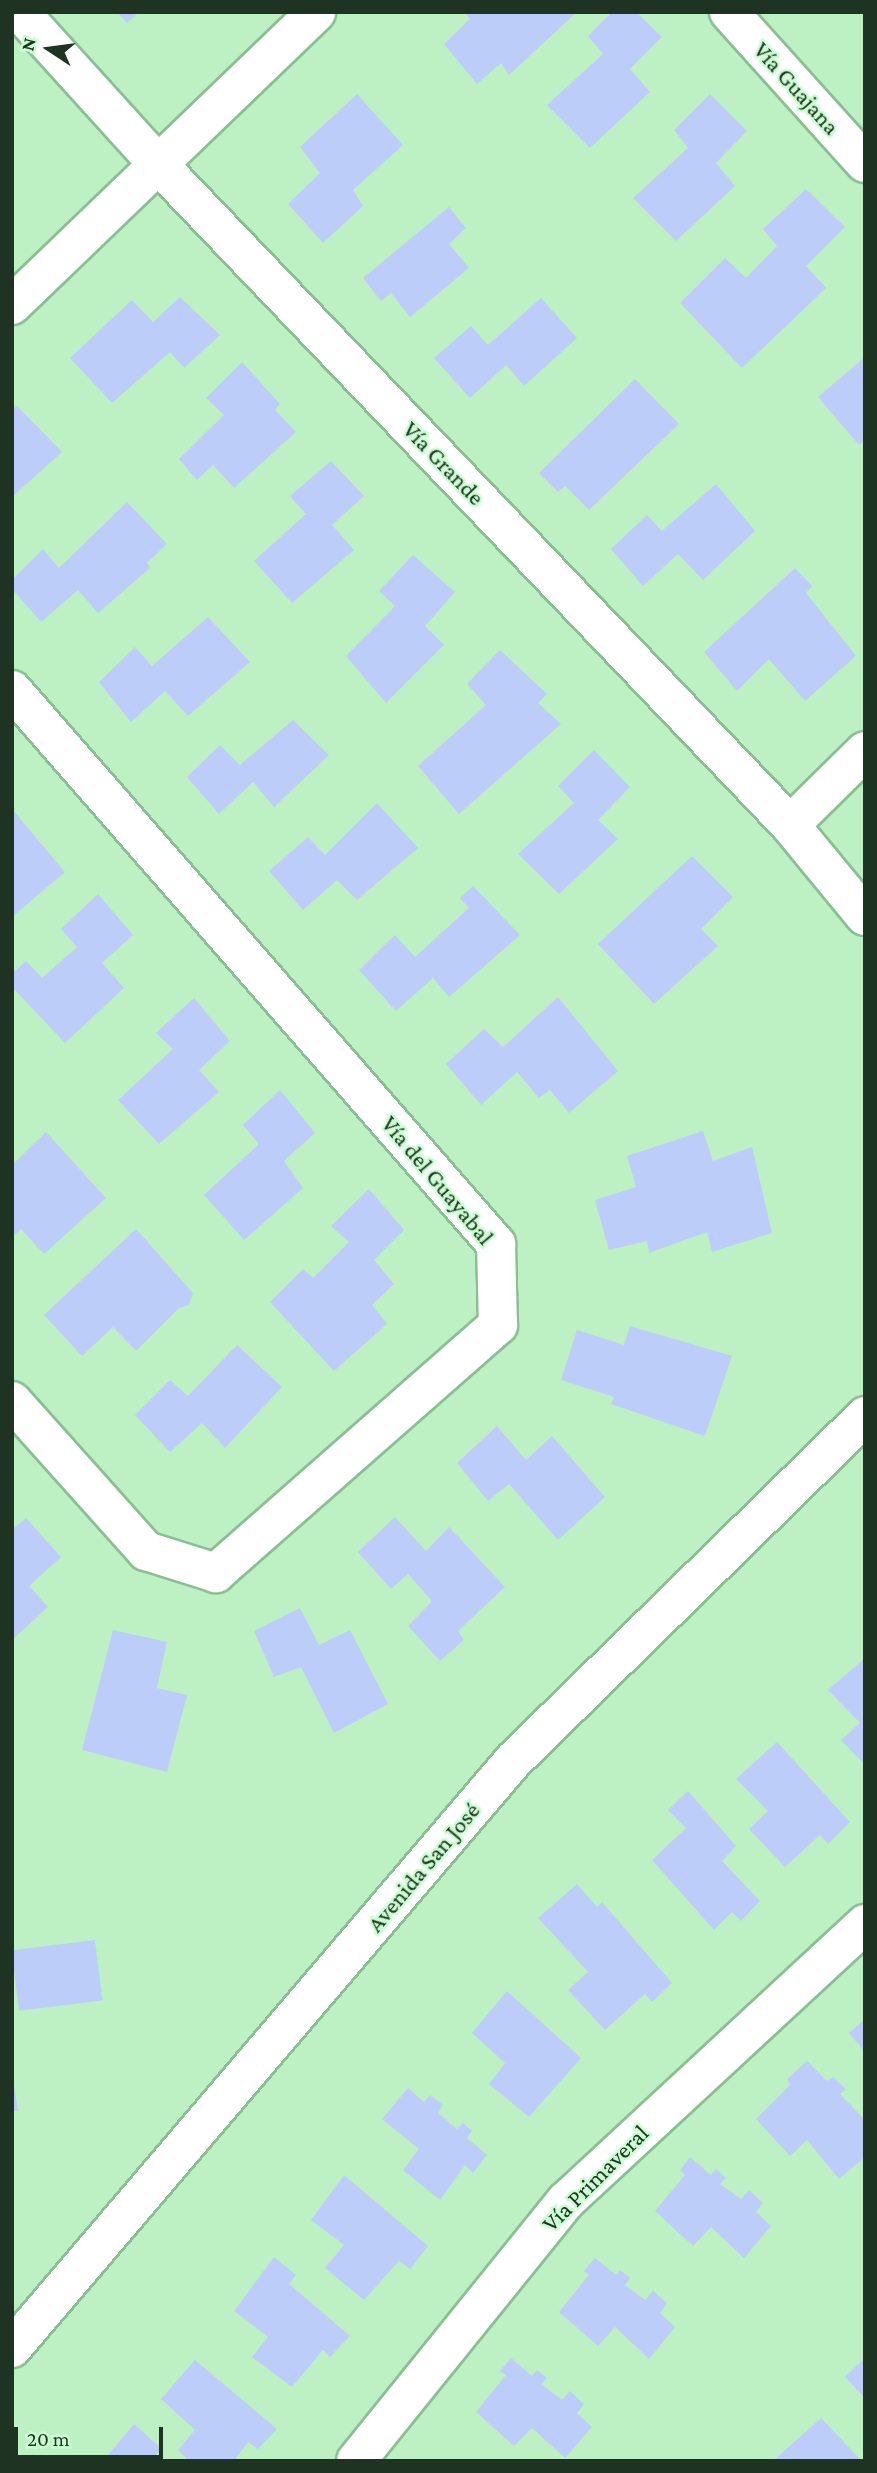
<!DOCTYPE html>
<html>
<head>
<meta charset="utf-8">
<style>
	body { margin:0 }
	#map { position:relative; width:877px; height:2473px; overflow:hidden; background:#bdf1c4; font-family:"Crimson Pro",serif }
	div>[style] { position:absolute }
	.building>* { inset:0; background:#bccdf9; transform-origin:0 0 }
	.roads { filter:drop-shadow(2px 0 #8bbe93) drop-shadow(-2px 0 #8bbe93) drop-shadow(0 2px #8bbe93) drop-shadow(0 -2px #8bbe93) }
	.minor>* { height:38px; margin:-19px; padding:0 19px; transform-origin:19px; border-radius:19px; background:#fff }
	.tertiary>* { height:38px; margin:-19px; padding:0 19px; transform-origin:19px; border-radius:19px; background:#fff }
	span { translate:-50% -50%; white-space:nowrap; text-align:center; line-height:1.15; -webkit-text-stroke:5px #cafed1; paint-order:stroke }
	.street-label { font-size:24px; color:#1f3322 }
	.frame { position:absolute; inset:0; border:14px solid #1f3322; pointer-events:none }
	.north { position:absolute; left:14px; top:14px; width:70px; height:70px; -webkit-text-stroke:5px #cafed1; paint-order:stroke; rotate:283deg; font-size:19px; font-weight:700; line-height:28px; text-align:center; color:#1f3322 }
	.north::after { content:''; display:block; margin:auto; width:24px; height:32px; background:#1f3322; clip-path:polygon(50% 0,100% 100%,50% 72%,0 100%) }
	.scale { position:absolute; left:14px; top:2427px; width:149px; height:32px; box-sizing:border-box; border:4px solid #1f3322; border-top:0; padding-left:9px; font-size:21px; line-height:24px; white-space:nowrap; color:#1f3322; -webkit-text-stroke:5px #cafed1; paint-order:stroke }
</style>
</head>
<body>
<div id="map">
	<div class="building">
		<div style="clip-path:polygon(117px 12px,139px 12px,127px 23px)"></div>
		<div style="clip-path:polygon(464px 12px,577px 12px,509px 75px,501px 63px,477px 84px,444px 44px,470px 19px)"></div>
		<div style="clip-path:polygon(612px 12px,636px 12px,662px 37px,630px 69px,650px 92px,590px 148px,547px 105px,603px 54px,588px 36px)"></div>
		<div style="clip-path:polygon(357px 94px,403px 145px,353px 190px,363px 206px,323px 243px,288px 204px,320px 173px,300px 147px)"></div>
		<div style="clip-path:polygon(710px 94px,747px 131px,716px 163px,735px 186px,676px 241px,633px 198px,688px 148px,674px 130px)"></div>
		<div style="clip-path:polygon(806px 189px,845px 227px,806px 266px,826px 288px,742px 368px,680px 303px,725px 258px,746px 278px,777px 246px,763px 229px)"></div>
		<div style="clip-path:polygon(449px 207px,466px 228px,449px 244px,469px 268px,410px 317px,391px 293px,381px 301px,363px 278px)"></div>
		<div style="clip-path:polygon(180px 297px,220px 335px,184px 368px,170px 352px,112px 403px,70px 358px,132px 300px,153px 322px)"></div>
		<div style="clip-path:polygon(541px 298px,577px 338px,524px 386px,506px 365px,470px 398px,434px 358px,471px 326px,488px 345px)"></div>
		<div style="clip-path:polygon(865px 357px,865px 440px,859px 445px,818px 397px)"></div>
		<div style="clip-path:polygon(242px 362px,280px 404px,275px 410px,296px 432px,234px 488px,213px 465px,197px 480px,179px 459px,224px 415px,206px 398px)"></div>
		<div style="clip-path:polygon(635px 379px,679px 424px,589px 510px,565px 486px,558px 492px,539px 473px)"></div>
		<div style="clip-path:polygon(17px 406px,62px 452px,12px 497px,12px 410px)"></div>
		<div style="clip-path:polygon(331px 461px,364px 496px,332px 525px,354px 550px,292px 603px,254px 561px,306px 514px,290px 496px)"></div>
		<div style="clip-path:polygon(716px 484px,755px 531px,703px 580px,678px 554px,643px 586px,611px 549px,647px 515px,662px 531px)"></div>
		<div style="clip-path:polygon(127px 502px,167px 544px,147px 563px,150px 568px,98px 613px,78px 590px,41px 622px,12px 589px,12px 580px,43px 549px,59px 568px)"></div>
		<div style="clip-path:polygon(413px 555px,455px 592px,425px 626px,444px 645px,386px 703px,346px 656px,395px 606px,379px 591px)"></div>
		<div style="clip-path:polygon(795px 568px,812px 586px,806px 593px,856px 656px,805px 701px,769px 659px,737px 691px,704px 652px)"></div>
		<div style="clip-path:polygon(208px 617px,250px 662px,188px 716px,165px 691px,131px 722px,99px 682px,135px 647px,152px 666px)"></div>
		<div style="clip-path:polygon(500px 650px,547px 694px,538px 703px,561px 724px,459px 814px,418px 766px,486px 705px,467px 684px)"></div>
		<div style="clip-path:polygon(293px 720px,329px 755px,274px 807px,253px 782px,219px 814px,187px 777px,220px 745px,240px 765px)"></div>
		<div style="clip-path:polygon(594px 750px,630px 787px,598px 820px,618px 839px,559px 894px,518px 854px,574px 803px,558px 786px)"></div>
		<div style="clip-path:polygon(377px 803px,418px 848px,357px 900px,337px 880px,303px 910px,269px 871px,308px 837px,325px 855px)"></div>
		<div style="clip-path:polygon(12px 809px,65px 872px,12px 917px)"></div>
		<div style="clip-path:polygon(692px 856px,733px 897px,701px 929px,718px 946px,654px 1004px,598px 944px)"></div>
		<div style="clip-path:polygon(473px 886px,520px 935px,449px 997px,433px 978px,396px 1011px,359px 970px,395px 935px,415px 957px,469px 908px,460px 898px)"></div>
		<div style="clip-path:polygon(98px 894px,133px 935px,102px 963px,124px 988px,65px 1043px,12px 987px,12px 974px,26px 961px,42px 978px,77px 947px,61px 929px)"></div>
		<div style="clip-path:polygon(558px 997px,618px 1071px,569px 1113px,550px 1090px,539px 1098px,517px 1072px,481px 1105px,446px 1064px,484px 1029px,503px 1047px)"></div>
		<div style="clip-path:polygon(194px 998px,230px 1041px,199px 1070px,219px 1092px,159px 1144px,118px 1100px,173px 1049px,156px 1033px)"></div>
		<div style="clip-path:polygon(280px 1090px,315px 1133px,284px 1161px,303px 1188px,244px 1240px,204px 1195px,259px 1144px,243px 1125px)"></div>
		<div style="clip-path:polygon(703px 1131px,713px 1161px,752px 1147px,772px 1233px,712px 1252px,707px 1232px,649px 1253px,647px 1241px,609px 1250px,595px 1200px,636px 1187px,627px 1156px)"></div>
		<div style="clip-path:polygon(46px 1132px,106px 1198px,44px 1254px,21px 1229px,12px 1237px,12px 1165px)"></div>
		<div style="clip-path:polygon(369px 1189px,404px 1230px,374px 1260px,394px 1284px,372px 1305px,387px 1324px,334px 1371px,270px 1302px,303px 1269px,313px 1278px,349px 1242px,331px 1226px)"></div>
		<div style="clip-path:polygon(136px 1229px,193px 1293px,189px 1305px,179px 1308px,136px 1351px,113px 1327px,82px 1356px,44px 1315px)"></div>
		<div style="clip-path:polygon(630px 1326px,732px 1356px,705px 1436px,611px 1404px,614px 1397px,561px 1380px,577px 1330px,624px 1345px)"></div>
		<div style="clip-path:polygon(237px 1345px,282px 1387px,225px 1448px,202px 1423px,170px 1452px,135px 1415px,170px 1380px,188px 1396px)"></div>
		<div style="clip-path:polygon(497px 1426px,526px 1460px,552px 1436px,605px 1497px,558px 1540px,509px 1484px,488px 1501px,457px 1463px)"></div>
		<div style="clip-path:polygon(395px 1517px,426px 1551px,449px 1527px,505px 1587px,458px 1631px,464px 1640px,440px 1661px,408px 1626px,432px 1601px,408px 1574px,391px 1589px,358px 1552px)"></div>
		<div style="clip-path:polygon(26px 1518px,61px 1557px,29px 1586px,48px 1607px,12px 1640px,12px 1530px)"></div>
		<div style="clip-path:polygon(300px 1608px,319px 1645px,350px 1630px,388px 1704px,334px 1733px,301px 1667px,274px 1677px,254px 1631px)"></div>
		<div style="clip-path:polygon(113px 1630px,167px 1642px,157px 1688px,187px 1695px,167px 1772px,82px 1750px)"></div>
		<div style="clip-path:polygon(865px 1658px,865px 1765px,841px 1740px,860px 1723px,828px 1690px)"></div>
		<div style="clip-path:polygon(777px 1742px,850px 1822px,828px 1844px,820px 1835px,785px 1867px,749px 1829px,768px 1811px,736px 1779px)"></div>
		<div style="clip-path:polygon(688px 1791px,736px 1846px,722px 1861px,760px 1901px,741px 1921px,732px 1912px,714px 1930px,652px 1860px,686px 1828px,668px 1810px)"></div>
		<div style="clip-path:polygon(577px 1884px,597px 1907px,602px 1902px,672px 1983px,652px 2002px,645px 1994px,605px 2030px,568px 1990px,588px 1972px,538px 1918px)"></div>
		<div style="left:95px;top:1940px;width:61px;height:84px;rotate:83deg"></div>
		<div style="clip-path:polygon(507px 1991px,581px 2058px,529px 2117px,489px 2084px,505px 2063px,472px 2033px)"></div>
		<div style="clip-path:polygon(865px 2019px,865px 2052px,849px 2033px)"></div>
		<div style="clip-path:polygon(807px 2061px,827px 2081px,833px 2077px,846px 2089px,840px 2094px,865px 2120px,865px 2157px,839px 2179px,807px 2140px,790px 2156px,756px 2119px,790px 2085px,787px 2079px)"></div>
		<div style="clip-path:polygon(12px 2085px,14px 2085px,18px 2111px,12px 2111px)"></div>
		<div style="clip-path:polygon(408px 2088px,424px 2102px,430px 2095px,443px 2105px,438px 2113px,457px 2129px,463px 2123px,472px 2131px,467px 2138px,487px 2155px,473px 2173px,465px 2165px,440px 2200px,403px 2170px,419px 2149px,382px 2119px)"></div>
		<div style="clip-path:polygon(690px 2157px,711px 2175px,716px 2169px,726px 2178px,720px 2184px,741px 2199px,749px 2190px,763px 2203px,756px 2212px,771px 2226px,744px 2258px,711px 2227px,693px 2246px,655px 2211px,685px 2175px,680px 2170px)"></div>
		<div style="clip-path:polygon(344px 2175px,428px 2246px,410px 2269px,399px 2261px,364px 2300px,325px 2268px,344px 2245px,311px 2220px)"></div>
		<div style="clip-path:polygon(274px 2257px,296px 2275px,289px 2284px,350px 2336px,330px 2357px,323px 2350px,292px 2387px,252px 2357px,268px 2337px,234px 2311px)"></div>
		<div style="clip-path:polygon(595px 2258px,616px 2275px,620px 2270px,630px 2278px,625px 2285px,645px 2300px,653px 2291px,667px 2303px,660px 2313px,675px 2327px,649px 2359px,615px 2327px,598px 2346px,559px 2312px,589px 2275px,584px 2271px)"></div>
		<div style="clip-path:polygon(511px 2358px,532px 2376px,537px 2370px,547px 2378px,541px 2384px,562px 2400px,570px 2391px,584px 2404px,577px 2413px,592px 2427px,565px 2458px,532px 2428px,514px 2446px,476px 2412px,506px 2375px,500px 2371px)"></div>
		<div style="clip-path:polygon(865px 2358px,865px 2398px,845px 2377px)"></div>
		<div style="clip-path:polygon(195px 2360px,277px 2429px,258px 2449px,248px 2442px,234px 2461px,189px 2461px,178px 2450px,195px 2430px,161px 2399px)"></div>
		<div style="clip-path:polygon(821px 2418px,859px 2458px,856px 2461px,773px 2461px)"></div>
		<div style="clip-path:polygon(134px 2424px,162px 2449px,150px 2461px,103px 2461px)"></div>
	</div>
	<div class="roads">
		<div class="minor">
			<div style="left:20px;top:12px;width:205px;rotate:47.8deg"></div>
			<div style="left:158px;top:164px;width:915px;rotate:46.28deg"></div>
			<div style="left:790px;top:825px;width:118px;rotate:50.5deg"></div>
			<div style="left:729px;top:12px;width:203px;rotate:48deg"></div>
			<div style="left:12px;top:305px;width:422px;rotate:-43.9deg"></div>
			<div style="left:12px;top:690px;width:736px;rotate:48.86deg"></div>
			<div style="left:496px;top:1244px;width:81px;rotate:88.6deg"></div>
			<div style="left:498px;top:1325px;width:376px;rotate:138.7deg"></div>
			<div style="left:216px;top:1573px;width:73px;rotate:-162.6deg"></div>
			<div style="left:146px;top:1551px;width:201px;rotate:-131.8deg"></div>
			<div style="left:790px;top:825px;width:105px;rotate:-44.6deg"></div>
			<div style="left:356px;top:2461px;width:334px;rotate:-51.1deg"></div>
			<div style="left:566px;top:2201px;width:408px;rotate:-42.8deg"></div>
		</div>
		<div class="tertiary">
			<div style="left:12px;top:2348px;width:772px;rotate:-49.52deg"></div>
			<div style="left:513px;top:1761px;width:493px;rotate:-44.4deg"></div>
		</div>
	</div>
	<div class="street-label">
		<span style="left:797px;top:88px;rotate:48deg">Vía Guajana</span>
		<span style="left:444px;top:463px;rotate:46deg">Vía Grande</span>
		<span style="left:438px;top:1180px;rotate:50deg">Vía del Guayabal</span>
		<span style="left:423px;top:1867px;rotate:-50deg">Avenida San José</span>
		<span style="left:595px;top:2178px;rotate:-45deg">Vía Primaveral</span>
	</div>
	<div class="frame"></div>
	<div class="north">N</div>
	<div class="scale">20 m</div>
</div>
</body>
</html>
